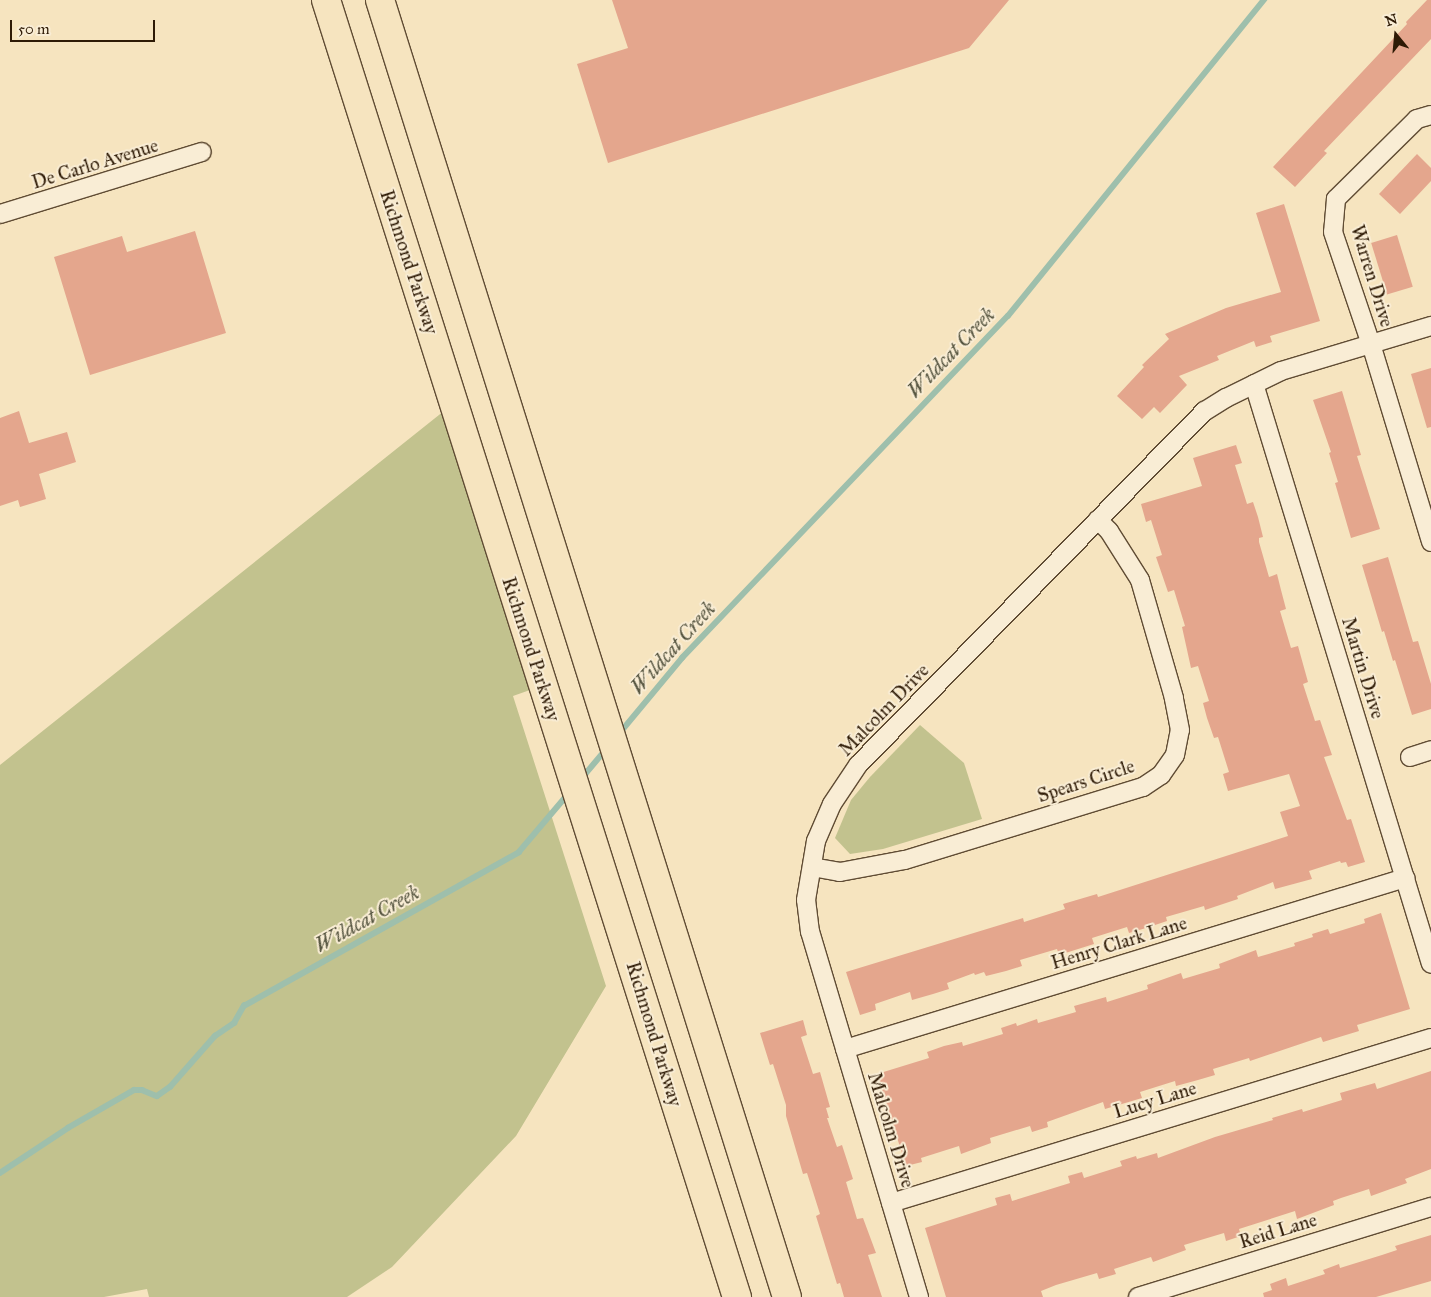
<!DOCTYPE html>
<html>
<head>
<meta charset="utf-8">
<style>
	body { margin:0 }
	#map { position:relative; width:1431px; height:1297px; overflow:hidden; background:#f6e4bf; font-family:"IM FELL Great Primer",serif }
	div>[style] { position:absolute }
	.green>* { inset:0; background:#c2c28e }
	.stream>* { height:5.5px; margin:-2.75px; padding:0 2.75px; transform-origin:2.75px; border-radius:2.75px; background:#9ebfac }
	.building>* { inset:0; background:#e4a68d; transform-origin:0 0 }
	.roads { filter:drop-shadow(1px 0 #604c34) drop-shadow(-1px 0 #604c34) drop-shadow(0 1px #604c34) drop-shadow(0 -1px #604c34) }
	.street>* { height:18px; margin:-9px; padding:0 9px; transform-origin:9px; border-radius:9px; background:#f9edd5 }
	.highway>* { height:28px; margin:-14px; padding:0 14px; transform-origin:14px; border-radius:14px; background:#f6e4bf }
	span { translate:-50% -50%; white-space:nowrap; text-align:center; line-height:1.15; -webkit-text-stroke:4px #f9edd5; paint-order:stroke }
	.street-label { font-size:19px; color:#2e1a05 }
	.water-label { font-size:20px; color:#55543f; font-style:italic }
	.north { position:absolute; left:1371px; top:10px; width:50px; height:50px; -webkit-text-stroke:4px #f9edd5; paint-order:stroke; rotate:343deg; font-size:14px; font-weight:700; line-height:20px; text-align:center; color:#2e1a05 }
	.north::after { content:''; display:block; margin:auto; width:18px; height:22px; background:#2e1a05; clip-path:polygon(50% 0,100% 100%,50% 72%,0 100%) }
	.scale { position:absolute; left:10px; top:20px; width:145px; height:22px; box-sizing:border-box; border:2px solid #2e1a05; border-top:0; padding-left:6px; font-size:15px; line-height:18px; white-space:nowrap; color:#2e1a05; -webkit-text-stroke:4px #f9edd5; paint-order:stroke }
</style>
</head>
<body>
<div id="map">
	<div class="green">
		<div style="clip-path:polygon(454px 403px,544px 685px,513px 696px,606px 986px,516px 1136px,392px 1267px,347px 1297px,149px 1297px,147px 1289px,104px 1297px,0 1297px,0 765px)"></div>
		<div style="clip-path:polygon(920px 725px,964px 763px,982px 819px,883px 849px,850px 854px,835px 838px,851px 800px,870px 777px)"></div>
	</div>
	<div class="stream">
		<div style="left:619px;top:734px;width:99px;rotate:-50.3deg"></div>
		<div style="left:682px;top:658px;width:472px;rotate:-46.4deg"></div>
		<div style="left:1008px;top:316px;width:407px;rotate:-51deg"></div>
		<div style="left:582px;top:778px;width:38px;rotate:-50deg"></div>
		<div style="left:0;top:1173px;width:82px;rotate:-33.5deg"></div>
		<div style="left:68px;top:1128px;width:76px;rotate:-29.9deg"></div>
		<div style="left:134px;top:1090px;width:8px"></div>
		<div style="left:142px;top:1090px;width:16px;rotate:22deg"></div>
		<div style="left:157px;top:1096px;width:16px;rotate:-35deg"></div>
		<div style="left:170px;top:1087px;width:68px;rotate:-48.6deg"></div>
		<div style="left:215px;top:1036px;width:23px;rotate:-34deg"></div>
		<div style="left:234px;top:1023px;width:20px;rotate:-60deg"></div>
		<div style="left:244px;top:1006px;width:315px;rotate:-29.2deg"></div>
		<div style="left:519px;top:852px;width:77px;rotate:-49.7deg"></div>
	</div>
	<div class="building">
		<div style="clip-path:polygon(612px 0,1009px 0,969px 48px,608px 163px,577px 64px,628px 48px)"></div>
		<div style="clip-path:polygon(1427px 0,1431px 0,1431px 39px,1324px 151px,1327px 153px,1295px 187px,1273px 167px,1407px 24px,1406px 22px)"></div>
		<div style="clip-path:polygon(1417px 154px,1431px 168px,1431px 181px,1400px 214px,1379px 194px)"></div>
		<div style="clip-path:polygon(1284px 204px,1320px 321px,1270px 336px,1272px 342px,1256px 347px,1254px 341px,1217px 356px,1219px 360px,1179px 376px,1187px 385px,1160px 413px,1154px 407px,1142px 419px,1117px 396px,1144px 367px,1142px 365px,1169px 339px,1165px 334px,1226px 308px,1281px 292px,1256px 213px)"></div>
		<div style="clip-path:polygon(195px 231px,226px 333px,90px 375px,54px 257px,122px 236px,127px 252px)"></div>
		<div style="left:1397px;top:235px;width:54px;height:27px;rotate:73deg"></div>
		<div style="clip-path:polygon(1431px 368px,1431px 427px,1427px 428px,1411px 374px)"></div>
		<div style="clip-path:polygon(1342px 391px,1361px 455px,1357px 456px,1380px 529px,1351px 538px,1335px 483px,1338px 482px,1329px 453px,1331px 452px,1313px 400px)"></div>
		<div style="clip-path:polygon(19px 411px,29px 443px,67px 432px,76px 462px,39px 474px,46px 499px,20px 507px,18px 500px,0 506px,0 418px)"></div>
		<div style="clip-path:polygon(1236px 445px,1242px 463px,1235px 465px,1247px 504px,1253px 502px,1258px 517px,1263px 537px,1259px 538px,1259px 542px,1269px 577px,1277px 574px,1281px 590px,1286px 609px,1280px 611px,1291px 648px,1298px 646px,1308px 682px,1303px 684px,1315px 721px,1320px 720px,1332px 755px,1324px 757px,1347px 820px,1351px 819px,1365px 862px,1348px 867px,1346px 862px,1341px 863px,1340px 861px,1309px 871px,1312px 879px,1275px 889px,1273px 882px,1237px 896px,1238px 899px,1205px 910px,1204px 906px,1166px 917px,1167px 921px,1146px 928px,1129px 933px,1127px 927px,1092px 938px,1094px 944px,1059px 955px,1057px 949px,1020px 960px,1022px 966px,1006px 971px,986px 976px,984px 972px,975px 975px,974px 973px,947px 983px,949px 989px,933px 994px,912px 1000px,910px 992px,875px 1004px,876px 1010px,860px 1015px,846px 972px,1023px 918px,1024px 922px,1065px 909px,1063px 904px,1097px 894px,1098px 897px,1288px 836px,1280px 812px,1300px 806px,1289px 774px,1228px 791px,1223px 774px,1229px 772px,1218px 737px,1214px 738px,1207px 718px,1203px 703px,1209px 701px,1198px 666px,1191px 668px,1182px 627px,1185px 626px,1174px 590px,1168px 592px,1156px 557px,1162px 555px,1151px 520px,1146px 522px,1141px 504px,1202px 486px,1193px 458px)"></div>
		<div style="clip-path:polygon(1388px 557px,1413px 642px,1418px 641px,1431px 684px,1431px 709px,1412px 715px,1395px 660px,1393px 661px,1384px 631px,1382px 632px,1362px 565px)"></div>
		<div style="clip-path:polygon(1381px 913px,1410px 1009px,1357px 1025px,1359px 1031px,1323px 1042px,1321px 1037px,1250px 1061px,1249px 1058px,1213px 1069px,1215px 1075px,1198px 1080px,1176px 1086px,1175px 1081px,1140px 1092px,1142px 1098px,1105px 1109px,1103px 1102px,1047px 1122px,1048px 1127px,1032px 1132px,1030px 1126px,990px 1138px,991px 1143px,961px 1154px,959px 1146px,921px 1158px,922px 1162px,906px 1166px,877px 1074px,929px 1058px,927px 1052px,944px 1046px,962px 1042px,963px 1046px,1003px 1034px,1001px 1028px,1016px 1023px,1017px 1026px,1037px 1019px,1038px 1023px,1076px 1012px,1074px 1006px,1106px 997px,1107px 1002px,1148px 989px,1147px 985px,1181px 973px,1183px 979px,1220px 968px,1219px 964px,1256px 950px,1258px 957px,1265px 955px,1295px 946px,1294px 943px,1313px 937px,1312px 934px,1328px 929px,1330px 934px,1365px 923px,1364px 919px)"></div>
		<div style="clip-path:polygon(803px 1020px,807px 1035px,801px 1037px,813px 1074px,820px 1072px,830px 1107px,826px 1108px,829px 1118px,827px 1118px,837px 1147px,842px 1145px,853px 1179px,846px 1182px,857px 1219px,863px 1218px,876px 1253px,868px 1255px,882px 1297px,844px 1297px,840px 1283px,837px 1284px,816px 1216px,820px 1214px,807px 1173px,803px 1174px,786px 1116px,786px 1105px,773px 1064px,770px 1065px,760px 1033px)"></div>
		<div style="clip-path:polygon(1431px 1071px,1431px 1169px,1405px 1179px,1407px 1183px,1371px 1196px,1369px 1189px,1341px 1198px,1333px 1201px,1334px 1205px,1297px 1219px,1295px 1211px,1239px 1229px,1241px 1236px,1226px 1241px,1224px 1233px,1184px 1245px,1186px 1250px,1153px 1262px,1151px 1257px,1114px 1269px,1116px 1274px,1099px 1279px,1097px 1273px,1056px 1285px,1041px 1291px,1043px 1297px,946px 1297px,925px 1228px,997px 1205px,995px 1198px,1010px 1194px,1012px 1201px,1070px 1183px,1068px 1176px,1082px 1172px,1084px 1178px,1122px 1166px,1120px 1161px,1136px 1156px,1137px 1159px,1157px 1153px,1158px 1158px,1215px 1137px,1273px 1120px,1272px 1118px,1302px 1109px,1303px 1112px,1342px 1100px,1340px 1093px,1375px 1083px,1377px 1089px)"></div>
		<div style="clip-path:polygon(1431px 1235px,1431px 1281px,1376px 1297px,1264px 1297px,1263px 1293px,1272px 1290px,1270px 1284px,1286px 1278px,1288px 1286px,1325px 1274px,1323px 1270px,1339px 1264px,1340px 1268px,1382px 1255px,1397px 1250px,1395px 1246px)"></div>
	</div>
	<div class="roads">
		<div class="street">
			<div style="left:1431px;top:115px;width:15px;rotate:164deg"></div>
			<div style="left:1417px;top:119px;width:114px;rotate:135.4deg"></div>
			<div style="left:1336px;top:199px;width:33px;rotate:95deg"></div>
			<div style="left:1333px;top:232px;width:118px;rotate:71.3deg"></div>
			<div style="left:1371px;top:344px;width:207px;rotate:73.1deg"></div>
			<div style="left:0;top:214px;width:211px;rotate:-17.1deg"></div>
			<div style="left:1254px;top:384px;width:606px;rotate:73.03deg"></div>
			<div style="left:1410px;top:757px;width:22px;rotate:-18deg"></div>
			<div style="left:812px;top:867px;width:28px;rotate:10deg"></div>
			<div style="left:840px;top:872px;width:66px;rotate:-10.5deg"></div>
			<div style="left:905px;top:860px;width:249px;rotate:-17.1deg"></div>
			<div style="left:1143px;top:787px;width:22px;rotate:-34deg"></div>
			<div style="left:1161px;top:775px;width:24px;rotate:-55deg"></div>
			<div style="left:1175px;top:755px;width:25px;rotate:-79deg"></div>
			<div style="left:1180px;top:730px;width:33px;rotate:-101deg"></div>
			<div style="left:1174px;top:698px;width:123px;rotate:-106.1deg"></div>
			<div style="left:1140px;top:580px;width:58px;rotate:-122.3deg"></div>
			<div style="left:1109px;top:531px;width:16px;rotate:-135deg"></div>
			<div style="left:845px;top:1049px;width:586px;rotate:-16.98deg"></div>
			<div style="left:891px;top:1203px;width:565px;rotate:-16.99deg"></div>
			<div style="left:919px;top:1297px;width:381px;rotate:-106.6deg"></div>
			<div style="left:810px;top:932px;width:32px;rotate:-97deg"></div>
			<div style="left:806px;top:900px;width:60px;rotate:-80.4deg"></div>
			<div style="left:816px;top:841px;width:40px;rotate:-66.6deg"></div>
			<div style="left:832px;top:804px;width:47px;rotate:-56.3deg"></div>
			<div style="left:858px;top:765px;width:496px;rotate:-45.6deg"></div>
			<div style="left:1205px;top:411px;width:25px;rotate:-32deg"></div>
			<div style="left:1226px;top:398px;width:61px;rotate:-26.1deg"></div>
			<div style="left:1281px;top:371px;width:157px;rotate:-16.7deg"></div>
			<div style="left:1138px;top:1297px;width:307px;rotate:-17.1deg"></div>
		</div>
		<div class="highway">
			<div style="left:326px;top:0;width:1361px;rotate:72.42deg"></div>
			<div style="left:380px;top:0;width:1359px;rotate:72.58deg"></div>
		</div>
	</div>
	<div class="street-label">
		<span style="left:95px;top:164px;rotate:-17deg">De Carlo Avenue</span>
		<span style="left:409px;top:262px;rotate:72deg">Richmond Parkway</span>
		<span style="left:1372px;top:276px;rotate:73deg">Warren Drive</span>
		<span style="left:531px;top:649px;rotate:72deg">Richmond Parkway</span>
		<span style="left:1363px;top:668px;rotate:73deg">Martin Drive</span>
		<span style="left:884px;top:710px;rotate:-46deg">Malcolm Drive</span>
		<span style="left:1086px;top:781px;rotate:-18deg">Spears Circle</span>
		<span style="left:1119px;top:943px;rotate:-17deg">Henry Clark Lane</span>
		<span style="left:654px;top:1034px;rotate:73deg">Richmond Parkway</span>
		<span style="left:1155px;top:1100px;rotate:-17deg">Lucy Lane</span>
		<span style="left:891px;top:1130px;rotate:73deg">Malcolm Drive</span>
		<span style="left:1278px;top:1231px;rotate:-17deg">Reid Lane</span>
	</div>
	<div class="water-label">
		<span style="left:951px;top:353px;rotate:-46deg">Wildcat Creek</span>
		<span style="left:673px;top:648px;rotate:-48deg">Wildcat Creek</span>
		<span style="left:367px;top:919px;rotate:-29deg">Wildcat Creek</span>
	</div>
	<div class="north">N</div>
	<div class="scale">50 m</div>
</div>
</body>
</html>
